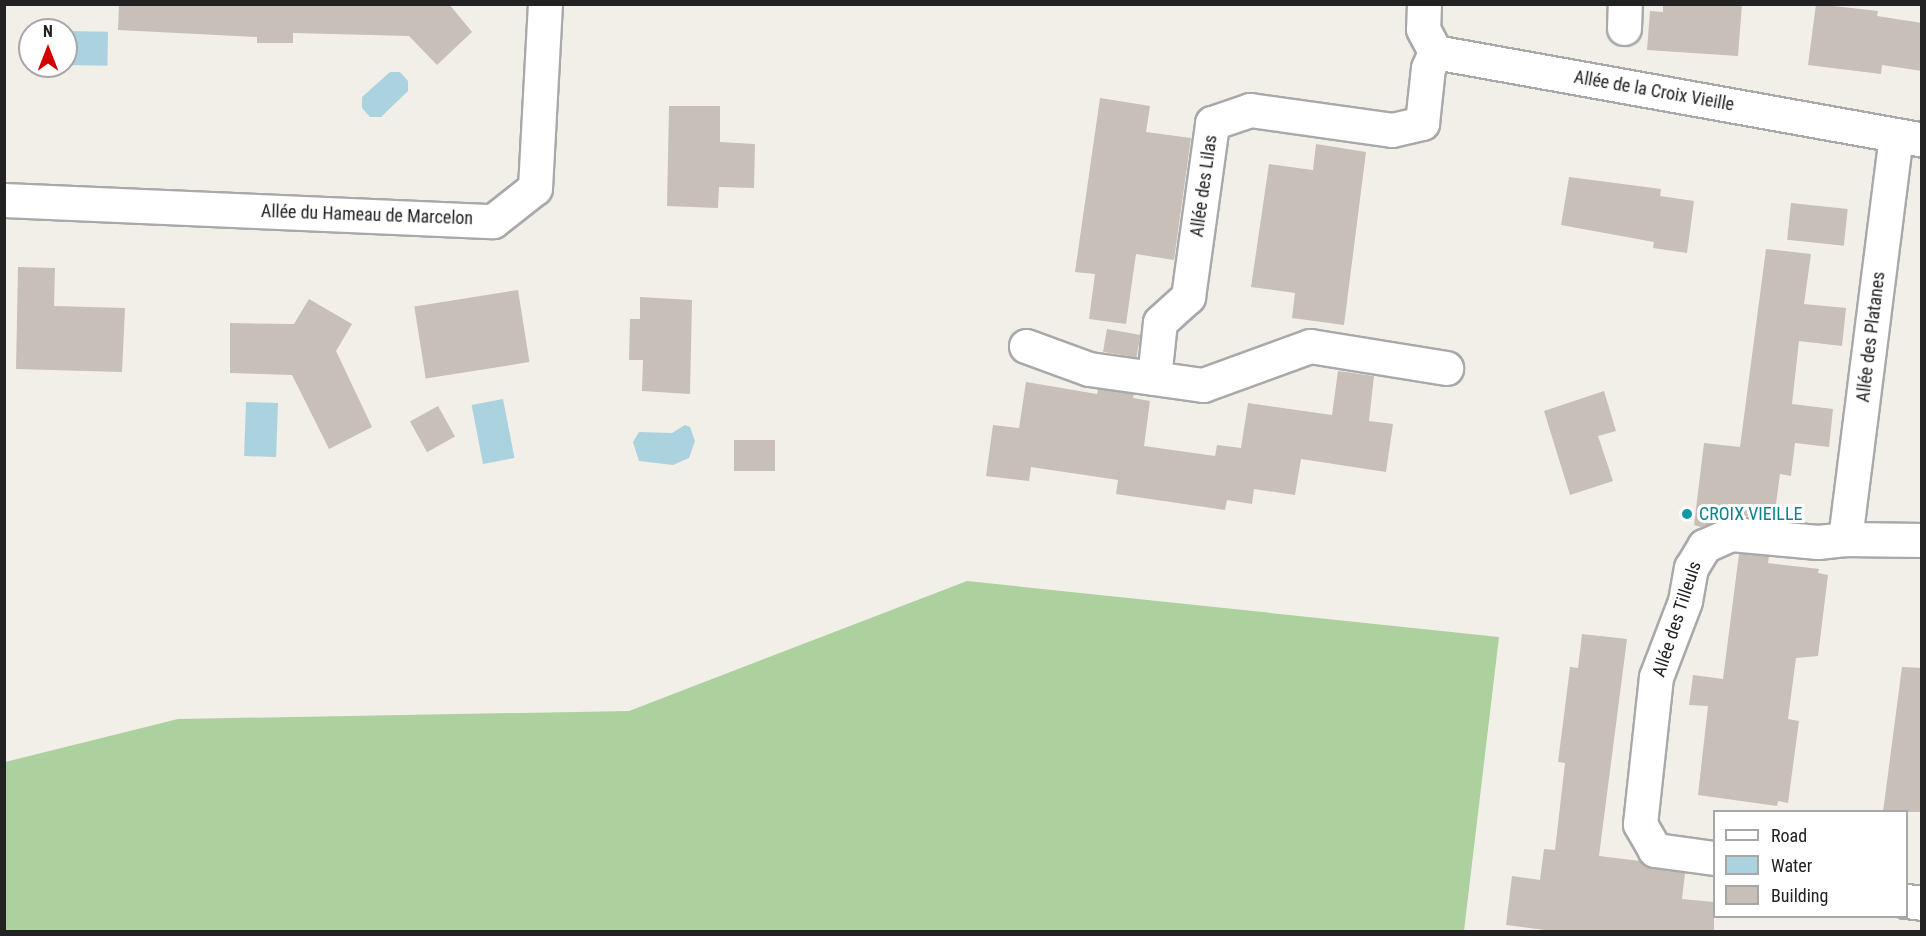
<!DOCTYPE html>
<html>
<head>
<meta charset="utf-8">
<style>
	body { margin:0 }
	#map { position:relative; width:1926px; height:936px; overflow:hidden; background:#f2efe9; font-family:"Roboto Condensed",sans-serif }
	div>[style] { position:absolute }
	.forest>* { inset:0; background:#add19e }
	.water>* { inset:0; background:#aad3df; transform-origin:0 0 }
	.building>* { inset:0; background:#c7bfb8; transform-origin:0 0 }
	.roads { filter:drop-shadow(2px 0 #a9a9a9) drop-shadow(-2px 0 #a9a9a9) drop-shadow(0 2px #a9a9a9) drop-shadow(0 -2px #a9a9a9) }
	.minor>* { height:33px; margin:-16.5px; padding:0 16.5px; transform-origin:16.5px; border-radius:16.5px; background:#fff }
	.dots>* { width:16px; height:16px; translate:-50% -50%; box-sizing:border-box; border:3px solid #fff; border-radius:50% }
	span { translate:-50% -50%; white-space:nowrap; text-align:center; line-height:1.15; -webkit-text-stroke:6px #fff; paint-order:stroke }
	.street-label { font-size:18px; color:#222 }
	.culture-label { font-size:18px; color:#0d838f }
	.left { translate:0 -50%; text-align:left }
	.frame { position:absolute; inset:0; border:6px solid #222; pointer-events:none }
	.legend { position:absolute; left:1713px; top:810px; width:195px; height:108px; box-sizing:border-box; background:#fff; border:2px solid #a7a7a7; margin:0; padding:8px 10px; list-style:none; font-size:18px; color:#222 }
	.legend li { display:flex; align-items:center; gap:12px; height:30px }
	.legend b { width:30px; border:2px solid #a7a7a7 }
	.north { position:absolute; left:18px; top:18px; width:60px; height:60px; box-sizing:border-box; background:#fff; border:2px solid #a7a7a7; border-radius:50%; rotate:0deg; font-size:16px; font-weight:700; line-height:24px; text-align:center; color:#222 }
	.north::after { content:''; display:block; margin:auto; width:21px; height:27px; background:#d40000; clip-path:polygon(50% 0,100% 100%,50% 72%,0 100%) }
</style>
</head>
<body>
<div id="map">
	<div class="forest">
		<div style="clip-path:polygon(967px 581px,1499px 637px,1464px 931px,5px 931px,5px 762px,178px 719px,629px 711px)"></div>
	</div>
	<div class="water">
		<div style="left:66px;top:31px;width:42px;height:34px;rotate:1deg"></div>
		<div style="clip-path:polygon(390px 72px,400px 72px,408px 81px,408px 91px,381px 117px,370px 117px,362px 108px,362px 97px)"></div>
		<div style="left:503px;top:399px;width:60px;height:32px;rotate:79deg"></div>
		<div style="left:246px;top:402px;width:32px;height:54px;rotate:2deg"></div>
		<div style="clip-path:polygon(685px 425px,690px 427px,695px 441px,689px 458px,673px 465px,639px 461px,633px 442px,639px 432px,672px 433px)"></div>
	</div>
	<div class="building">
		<div style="clip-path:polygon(119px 4px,449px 4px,472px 32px,437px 65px,409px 36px,293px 33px,293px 43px,257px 43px,257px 37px,118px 30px)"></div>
		<div style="clip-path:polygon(1663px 4px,1742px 4px,1738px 56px,1647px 50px,1650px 11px,1663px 12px)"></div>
		<div style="clip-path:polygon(1816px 4px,1878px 11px,1877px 16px,1922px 23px,1922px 71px,1882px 65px,1881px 74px,1808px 65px)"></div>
		<div style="clip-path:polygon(1100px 98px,1150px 106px,1146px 132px,1191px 138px,1174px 260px,1136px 254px,1126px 324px,1089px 319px,1095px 274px,1075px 272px)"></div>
		<div style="clip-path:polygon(669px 106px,720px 106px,720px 142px,755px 144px,754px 188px,719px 187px,718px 208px,667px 206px)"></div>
		<div style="clip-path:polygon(1316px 144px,1366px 152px,1344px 325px,1292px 318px,1295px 293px,1251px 287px,1269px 164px,1313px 170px)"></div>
		<div style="clip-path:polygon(1569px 177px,1661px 189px,1660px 196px,1694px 201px,1687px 253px,1653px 248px,1654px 242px,1561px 225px)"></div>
		<div style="left:1791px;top:203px;width:57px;height:37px;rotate:6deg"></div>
		<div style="clip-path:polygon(1766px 249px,1811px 254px,1804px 304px,1846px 308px,1842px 346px,1799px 341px,1792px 404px,1833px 409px,1829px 447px,1795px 443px,1791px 476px,1780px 474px,1774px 519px,1732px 515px,1701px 527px,1694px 525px,1704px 443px,1740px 447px)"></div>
		<div style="clip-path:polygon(18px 267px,55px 268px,54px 306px,125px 308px,122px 372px,16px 369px)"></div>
		<div style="left:518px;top:290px;width:73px;height:105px;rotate:81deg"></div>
		<div style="clip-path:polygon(640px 297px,692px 300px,690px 394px,642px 391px,643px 360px,629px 360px,630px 319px,640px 319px)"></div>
		<div style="clip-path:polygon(309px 299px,352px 324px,336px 351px,372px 427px,329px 449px,292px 375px,230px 373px,230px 323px,294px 324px)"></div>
		<div style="left:1107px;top:329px;width:34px;height:23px;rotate:10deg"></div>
		<div style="clip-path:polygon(1338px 371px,1374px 376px,1369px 421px,1393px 424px,1386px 472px,1301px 459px,1295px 495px,1254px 489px,1252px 504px,1227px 500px,1225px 510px,1116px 494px,1118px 480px,1031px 467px,1029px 481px,986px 476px,993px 425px,1019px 428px,1026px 382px,1097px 394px,1098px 389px,1134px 394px,1133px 398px,1150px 401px,1144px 446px,1215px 456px,1217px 445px,1241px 448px,1248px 403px,1332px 415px)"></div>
		<div style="clip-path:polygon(1604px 391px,1616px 431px,1598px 436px,1613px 481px,1570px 495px,1544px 411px)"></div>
		<div style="left:438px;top:406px;width:35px;height:32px;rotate:61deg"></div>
		<div style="left:734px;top:440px;width:41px;height:31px"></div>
		<div style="clip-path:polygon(1739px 554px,1769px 556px,1768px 563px,1819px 569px,1818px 573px,1828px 575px,1818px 656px,1796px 658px,1788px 719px,1799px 721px,1788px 803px,1778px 801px,1777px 806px,1698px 795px,1708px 706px,1689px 705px,1693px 675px,1723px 679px)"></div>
		<div style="clip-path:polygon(1582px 634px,1627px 639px,1599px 856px,1640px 861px,1652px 868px,1685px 873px,1682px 899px,1714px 902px,1714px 932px,1560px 932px,1506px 925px,1512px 876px,1540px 880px,1544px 849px,1555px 850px,1565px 763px,1558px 762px,1563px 723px,1570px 667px,1578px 668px)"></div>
		<div style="clip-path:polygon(1902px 667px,1922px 668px,1922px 812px,1883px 812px)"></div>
	</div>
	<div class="roads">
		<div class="minor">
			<div style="left:1424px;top:4px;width:25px;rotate:92deg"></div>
			<div style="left:1423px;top:29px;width:26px;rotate:62deg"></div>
			<div style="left:1435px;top:52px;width:495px;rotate:10.2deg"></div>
			<div style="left:1624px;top:28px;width:24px;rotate:-88deg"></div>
			<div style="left:4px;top:200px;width:489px;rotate:2.5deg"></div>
			<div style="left:493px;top:221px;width:53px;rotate:-38.2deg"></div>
			<div style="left:535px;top:188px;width:184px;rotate:-86.9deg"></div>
			<div style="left:1026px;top:346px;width:67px;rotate:20.1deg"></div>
			<div style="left:1089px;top:369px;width:115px;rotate:8deg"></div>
			<div style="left:1203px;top:385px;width:114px;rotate:-20deg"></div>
			<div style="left:1310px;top:346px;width:138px;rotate:9.2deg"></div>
			<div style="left:1154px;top:378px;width:56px;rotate:-83.9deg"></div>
			<div style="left:1160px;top:322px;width:38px;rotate:-42deg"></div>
			<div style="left:1188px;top:297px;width:176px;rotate:-82.1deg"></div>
			<div style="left:1212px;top:123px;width:40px;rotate:-18.9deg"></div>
			<div style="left:1250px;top:110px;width:143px;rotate:8deg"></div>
			<div style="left:1392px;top:130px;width:31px;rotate:-13deg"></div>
			<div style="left:1422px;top:123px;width:55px;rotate:-83.8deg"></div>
			<div style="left:1428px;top:68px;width:17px;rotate:-66deg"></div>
			<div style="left:1845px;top:539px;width:407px;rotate:-82.8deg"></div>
			<div style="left:1714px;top:858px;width:60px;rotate:-172.3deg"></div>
			<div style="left:1655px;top:850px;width:30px;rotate:-120deg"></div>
			<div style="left:1640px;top:824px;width:148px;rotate:-83.8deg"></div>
			<div style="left:1656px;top:677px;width:81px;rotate:-69.1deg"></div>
			<div style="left:1685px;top:601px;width:34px;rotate:-80deg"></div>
			<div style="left:1691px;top:568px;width:26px;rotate:-59deg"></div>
			<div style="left:1704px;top:546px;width:30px;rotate:-24deg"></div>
			<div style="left:1731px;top:534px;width:87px;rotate:5.3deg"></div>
			<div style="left:1818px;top:542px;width:27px;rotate:-6deg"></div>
			<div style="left:1845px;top:539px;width:77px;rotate:0.7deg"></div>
			<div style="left:1906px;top:901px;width:16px;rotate:7deg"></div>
		</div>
	</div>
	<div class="dots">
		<div style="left:1687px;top:514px;background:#0f9aa8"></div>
	</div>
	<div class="street-label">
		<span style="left:1654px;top:91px;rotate:10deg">Allée de la Croix Vieille</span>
		<span style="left:1204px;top:186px;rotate:-82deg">Allée des Lilas</span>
		<span style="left:367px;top:215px;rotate:2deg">Allée du Hameau de Marcelon</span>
		<span style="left:1871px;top:337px;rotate:-83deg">Allée des Platanes</span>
		<span style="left:1677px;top:619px;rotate:-72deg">Allée des Tilleuls</span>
	</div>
	<div class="culture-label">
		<span class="left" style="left:1699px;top:514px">CROIX VIEILLE</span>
	</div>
	<div class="frame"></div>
	<ul class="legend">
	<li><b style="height:8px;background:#fff"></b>Road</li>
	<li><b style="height:16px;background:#aad3df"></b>Water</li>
	<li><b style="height:16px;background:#c7bfb8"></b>Building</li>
	</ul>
	<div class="north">N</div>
</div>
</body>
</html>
